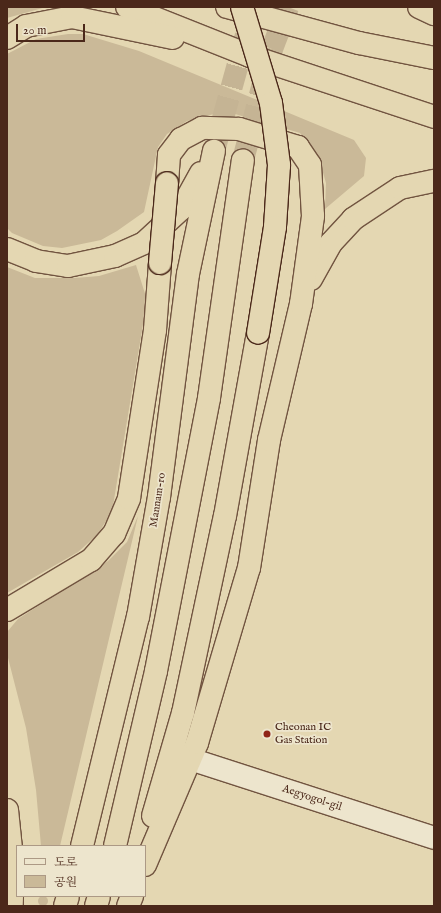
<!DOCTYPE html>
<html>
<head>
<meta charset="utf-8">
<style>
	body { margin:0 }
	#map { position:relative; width:441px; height:913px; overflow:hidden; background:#e4d7b2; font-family:"IM FELL English","Noto Serif KR",serif }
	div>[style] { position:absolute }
	.green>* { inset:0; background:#cab998 }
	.round { border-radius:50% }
	.major-tunnel>* { height:22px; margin-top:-11px; transform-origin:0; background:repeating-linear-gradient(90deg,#c5b494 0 22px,transparent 0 33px) }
	.roads { filter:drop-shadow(1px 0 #715440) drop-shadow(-1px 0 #715440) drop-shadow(0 1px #715440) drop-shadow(0 -1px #715440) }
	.minor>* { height:22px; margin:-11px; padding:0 11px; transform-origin:11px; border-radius:11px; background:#ede5cd }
	.highway>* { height:22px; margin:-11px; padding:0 11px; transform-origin:11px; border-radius:11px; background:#e4d7b2 }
	.bridges { filter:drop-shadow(1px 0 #4b281a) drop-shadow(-1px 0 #4b281a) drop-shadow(0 1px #4b281a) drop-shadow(0 -1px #4b281a) }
	.highway-bridge>* { height:22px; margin:-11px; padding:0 11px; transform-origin:11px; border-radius:11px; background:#e4d7b2 }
	.dots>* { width:11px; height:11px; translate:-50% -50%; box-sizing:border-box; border:2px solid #ede5cd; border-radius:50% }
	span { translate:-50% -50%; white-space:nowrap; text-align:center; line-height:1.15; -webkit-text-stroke:3.5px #ede5cd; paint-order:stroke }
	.street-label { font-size:11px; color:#4b281a }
	.poi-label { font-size:11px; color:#4b281a }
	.left { translate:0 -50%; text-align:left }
	.frame { position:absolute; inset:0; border:8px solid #4b281a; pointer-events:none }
	.legend { position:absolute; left:16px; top:845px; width:130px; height:52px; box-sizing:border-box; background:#ede5cd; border:1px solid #ac9985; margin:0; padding:5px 7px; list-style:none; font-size:12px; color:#4b281a }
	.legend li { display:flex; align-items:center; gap:8px; height:20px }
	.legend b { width:20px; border:1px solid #ac9985 }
	.scale { position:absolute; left:16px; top:24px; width:69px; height:18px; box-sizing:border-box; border:2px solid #4b281a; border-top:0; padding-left:5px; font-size:12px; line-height:14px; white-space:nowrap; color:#4b281a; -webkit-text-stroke:3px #ede5cd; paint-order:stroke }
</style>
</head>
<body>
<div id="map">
	<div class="green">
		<div style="clip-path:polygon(7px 7px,46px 7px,7px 18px)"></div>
		<div style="clip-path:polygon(68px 34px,83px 34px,139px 51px,354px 140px,366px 158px,364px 176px,325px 209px,326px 183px,320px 162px,300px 133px,235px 114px,214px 114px,187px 121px,167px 134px,158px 147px,144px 212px,117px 231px,101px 240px,62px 248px,43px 246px,12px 233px,7px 228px,7px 54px,36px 39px)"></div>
		<div style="clip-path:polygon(136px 265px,147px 300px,112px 512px,97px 535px,78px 552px,7px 593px,7px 267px,35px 278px,75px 278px,99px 276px)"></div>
		<div style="clip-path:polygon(138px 516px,60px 846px,41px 846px,36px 790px,26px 728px,7px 654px,7px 632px,18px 619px,108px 561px,127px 542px)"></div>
		<div class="round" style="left:38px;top:896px;width:10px;height:10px"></div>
	</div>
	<div class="major-tunnel">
		<div style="left:214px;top:151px;width:120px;rotate:-74.6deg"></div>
		<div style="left:243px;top:160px;width:115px;rotate:-75.4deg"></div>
		<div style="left:272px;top:49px;width:45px;rotate:-69.1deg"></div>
	</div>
	<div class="roads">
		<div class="minor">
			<div style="left:190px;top:759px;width:256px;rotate:17.9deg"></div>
		</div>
		<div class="highway">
			<div style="left:127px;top:7px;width:132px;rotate:21.7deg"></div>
			<div style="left:250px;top:56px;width:194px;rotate:18.3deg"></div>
			<div style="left:227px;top:7px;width:137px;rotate:15.3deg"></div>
			<div style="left:359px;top:43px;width:76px;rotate:11.3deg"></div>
			<div style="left:419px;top:7px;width:17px;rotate:25deg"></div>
			<div style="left:7px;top:38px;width:22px;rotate:-32deg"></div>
			<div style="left:26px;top:26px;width:47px;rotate:-11.1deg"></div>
			<div style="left:72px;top:17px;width:103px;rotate:11.7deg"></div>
			<div style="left:7px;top:249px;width:31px;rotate:22deg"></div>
			<div style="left:36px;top:261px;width:32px;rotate:9deg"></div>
			<div style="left:68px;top:266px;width:48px;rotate:-12deg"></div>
			<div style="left:115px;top:256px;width:32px;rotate:-24deg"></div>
			<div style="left:144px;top:243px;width:50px;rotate:-42.6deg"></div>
			<div style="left:181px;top:209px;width:41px;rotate:-60.9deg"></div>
			<div style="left:311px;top:279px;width:41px;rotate:-60.9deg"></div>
			<div style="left:331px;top:243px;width:33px;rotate:-47deg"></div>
			<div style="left:353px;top:219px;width:56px;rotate:-33.4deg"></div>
			<div style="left:400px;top:188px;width:35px;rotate:-12deg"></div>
			<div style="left:7px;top:610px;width:98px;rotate:-30.8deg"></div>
			<div style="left:91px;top:560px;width:35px;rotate:-49deg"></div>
			<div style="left:114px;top:534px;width:39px;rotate:-67deg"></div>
			<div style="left:129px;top:498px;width:170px;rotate:-81.2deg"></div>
			<div style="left:155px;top:330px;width:67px;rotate:-85.7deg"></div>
			<div style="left:7px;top:810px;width:58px;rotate:84.1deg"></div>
			<div style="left:13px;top:868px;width:38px;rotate:92deg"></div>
			<div style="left:153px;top:816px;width:107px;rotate:-73.8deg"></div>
			<div style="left:183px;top:713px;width:201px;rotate:-78deg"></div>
			<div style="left:225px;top:516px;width:186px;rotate:-79.8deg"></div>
			<div style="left:82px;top:846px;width:236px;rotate:-76.3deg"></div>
			<div style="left:138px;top:617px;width:122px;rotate:-80.1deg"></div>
			<div style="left:159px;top:497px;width:225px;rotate:-82.6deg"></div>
			<div style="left:188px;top:274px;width:126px;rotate:-78.1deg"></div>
			<div style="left:115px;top:846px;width:180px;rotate:-76.8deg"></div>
			<div style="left:156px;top:671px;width:278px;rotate:-79deg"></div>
			<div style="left:209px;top:398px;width:240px;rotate:-81.9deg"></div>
			<div style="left:145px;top:865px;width:133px;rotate:-66.9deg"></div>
			<div style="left:197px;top:743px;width:183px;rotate:-73.5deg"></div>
			<div style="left:249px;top:568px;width:130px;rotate:-81.1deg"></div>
			<div style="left:269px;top:440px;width:140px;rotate:-76.8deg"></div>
			<div style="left:301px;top:304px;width:89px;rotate:-82.2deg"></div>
			<div style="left:313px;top:216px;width:51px;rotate:-93.4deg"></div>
			<div style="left:310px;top:165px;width:22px;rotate:-124deg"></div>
			<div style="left:298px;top:147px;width:62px;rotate:-163deg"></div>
			<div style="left:239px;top:129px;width:37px;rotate:-178deg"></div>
			<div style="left:202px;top:128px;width:24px;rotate:152deg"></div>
			<div style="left:181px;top:139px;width:20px;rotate:127deg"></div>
			<div style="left:169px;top:155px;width:28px;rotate:94deg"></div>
			<div style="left:65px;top:906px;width:10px;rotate:-73deg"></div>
			<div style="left:96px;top:906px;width:10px;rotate:-73deg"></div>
			<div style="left:128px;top:906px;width:11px;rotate:-68deg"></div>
		</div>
	</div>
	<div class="bridges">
		<div class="highway-bridge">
			<div style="left:242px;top:7px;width:100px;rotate:73.2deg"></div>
			<div style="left:271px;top:103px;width:63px;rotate:82.6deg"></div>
			<div style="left:279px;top:165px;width:62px;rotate:93.7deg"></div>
			<div style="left:275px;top:227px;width:107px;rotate:99.1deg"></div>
			<div style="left:160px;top:263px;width:80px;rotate:-85deg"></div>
		</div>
	</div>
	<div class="dots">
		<div style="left:267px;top:734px;background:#8f2418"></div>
	</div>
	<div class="street-label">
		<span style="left:158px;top:500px;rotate:-81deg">Mannam-ro</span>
		<span style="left:312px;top:798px;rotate:18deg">Aegyogol-gil</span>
	</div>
	<div class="poi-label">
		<span class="left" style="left:275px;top:734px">Cheonan IC<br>Gas Station</span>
	</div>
	<div class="frame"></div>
	<ul class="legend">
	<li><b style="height:5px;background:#ede5cd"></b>도로</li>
	<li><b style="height:11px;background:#cab998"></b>공원</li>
	</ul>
	<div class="scale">20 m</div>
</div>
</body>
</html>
